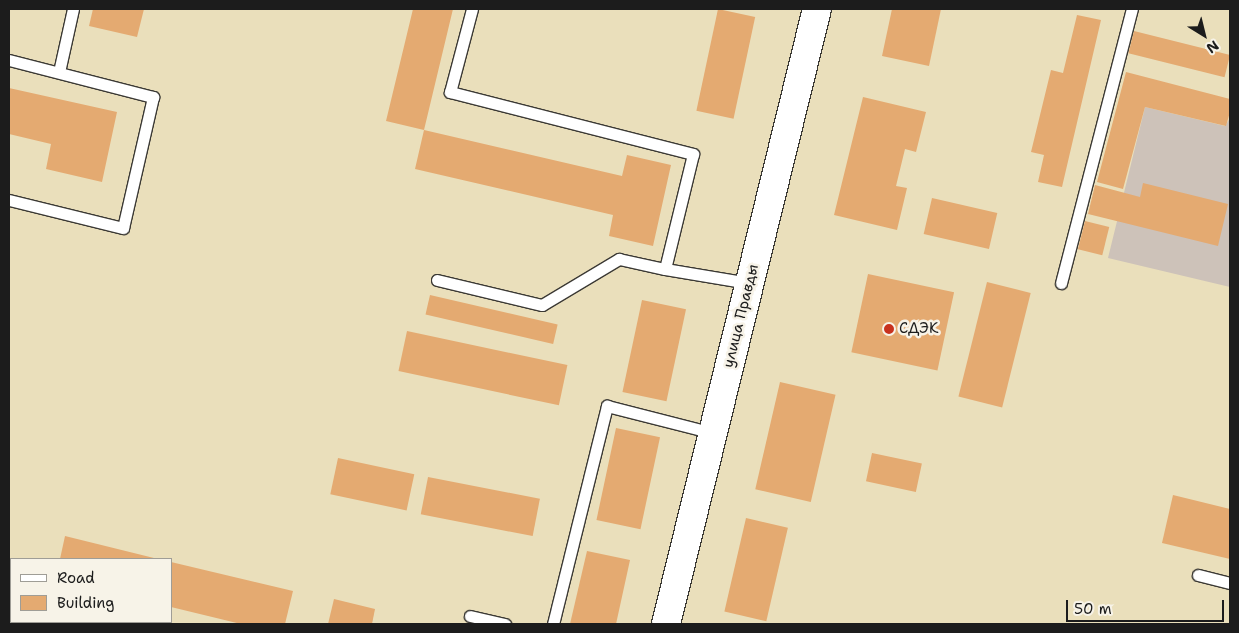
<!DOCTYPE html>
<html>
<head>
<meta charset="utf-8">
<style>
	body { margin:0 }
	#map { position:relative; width:1239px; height:633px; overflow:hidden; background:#eadfbb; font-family:"Shantell Sans",sans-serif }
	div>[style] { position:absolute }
	.industrial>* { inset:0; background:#cdc2b9 }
	.building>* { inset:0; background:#e4aa71; transform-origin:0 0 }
	.roads { filter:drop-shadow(1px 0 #3b3934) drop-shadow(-1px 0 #3b3934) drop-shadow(0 1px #3b3934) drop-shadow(0 -1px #3b3934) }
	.service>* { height:11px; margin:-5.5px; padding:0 5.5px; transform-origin:5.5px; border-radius:5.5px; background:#fff }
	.minor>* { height:21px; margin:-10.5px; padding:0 10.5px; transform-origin:10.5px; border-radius:10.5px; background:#fff }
	.tertiary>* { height:28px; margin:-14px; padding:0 14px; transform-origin:14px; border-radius:14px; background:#fff }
	.dots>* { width:14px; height:14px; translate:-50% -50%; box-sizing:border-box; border:2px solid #f7f3e8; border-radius:50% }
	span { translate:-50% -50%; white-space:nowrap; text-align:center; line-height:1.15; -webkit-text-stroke:5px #f7f3e8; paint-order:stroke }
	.street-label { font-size:15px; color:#1c1c1c }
	.poi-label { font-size:15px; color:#1c1c1c }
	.left { translate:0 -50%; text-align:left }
	.frame { position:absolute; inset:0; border:10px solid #1c1c1c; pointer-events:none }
	.legend { position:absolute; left:10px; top:558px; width:162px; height:65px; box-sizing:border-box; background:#f7f3e8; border:1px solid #9f9d96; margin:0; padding:6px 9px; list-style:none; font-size:15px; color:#1c1c1c }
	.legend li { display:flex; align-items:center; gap:10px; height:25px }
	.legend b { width:25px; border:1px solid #9f9d96 }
	.north { position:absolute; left:1179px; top:10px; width:50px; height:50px; -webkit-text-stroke:4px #f7f3e8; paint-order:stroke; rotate:144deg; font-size:14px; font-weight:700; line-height:20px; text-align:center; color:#1c1c1c }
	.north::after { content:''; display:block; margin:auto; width:18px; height:22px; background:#1c1c1c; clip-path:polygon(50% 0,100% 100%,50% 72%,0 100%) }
	.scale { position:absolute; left:1066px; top:600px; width:158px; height:22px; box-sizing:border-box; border:2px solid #1c1c1c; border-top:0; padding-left:6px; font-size:15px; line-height:18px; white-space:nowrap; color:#1c1c1c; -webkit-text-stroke:4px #f7f3e8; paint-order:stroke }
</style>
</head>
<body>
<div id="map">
	<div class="industrial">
		<div style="clip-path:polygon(1145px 107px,1225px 126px,1230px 118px,1230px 287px,1108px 258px)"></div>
	</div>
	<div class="building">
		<div style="clip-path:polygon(93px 9px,144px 9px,137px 37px,89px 26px)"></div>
		<div style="clip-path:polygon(413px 9px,453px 9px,424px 130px,622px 176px,627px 155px,671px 165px,653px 246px,609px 236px,613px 215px,415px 169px,424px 130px,386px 121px)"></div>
		<div style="left:718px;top:9px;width:38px;height:104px;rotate:12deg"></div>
		<div style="clip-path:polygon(892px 9px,941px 9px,929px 66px,882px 56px)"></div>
		<div style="clip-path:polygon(1077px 15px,1101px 20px,1062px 187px,1038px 182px,1044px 155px,1031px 152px,1051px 70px,1063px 73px)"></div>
		<div style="left:1134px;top:31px;width:99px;height:23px;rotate:14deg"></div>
		<div style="clip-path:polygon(1126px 72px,1230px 99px,1230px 112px,1226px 126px,1145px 107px,1123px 189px,1097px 182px)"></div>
		<div style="clip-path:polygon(9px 88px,117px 112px,102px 182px,46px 169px,51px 144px,9px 134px)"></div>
		<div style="clip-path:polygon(863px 97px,926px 112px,916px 152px,905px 149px,896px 186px,907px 188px,897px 230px,834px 215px)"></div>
		<div style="clip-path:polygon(1143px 183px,1228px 204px,1218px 246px,1088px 214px,1095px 185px,1140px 197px)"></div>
		<div style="left:932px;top:198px;width:67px;height:37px;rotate:13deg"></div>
		<div style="left:1085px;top:221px;width:25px;height:29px;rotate:14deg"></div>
		<div style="left:868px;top:274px;width:88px;height:80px;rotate:12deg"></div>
		<div style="left:987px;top:282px;width:45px;height:118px;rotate:14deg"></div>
		<div style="left:430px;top:295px;width:131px;height:20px;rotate:13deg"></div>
		<div style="left:642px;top:300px;width:45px;height:94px;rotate:12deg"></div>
		<div style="left:407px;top:331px;width:164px;height:41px;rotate:12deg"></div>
		<div style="left:780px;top:382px;width:57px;height:110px;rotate:13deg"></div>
		<div style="left:616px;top:428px;width:45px;height:94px;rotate:12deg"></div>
		<div style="left:872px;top:453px;width:51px;height:29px;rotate:12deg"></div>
		<div style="left:338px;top:458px;width:78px;height:37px;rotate:12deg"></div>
		<div style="left:428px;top:477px;width:114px;height:38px;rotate:11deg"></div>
		<div style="clip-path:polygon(1173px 495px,1230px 509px,1230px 559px,1162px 543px)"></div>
		<div style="left:746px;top:518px;width:43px;height:96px;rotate:13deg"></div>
		<div style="clip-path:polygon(65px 536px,158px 559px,60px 559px)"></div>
		<div style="clip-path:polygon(587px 551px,630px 560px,616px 624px,570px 624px)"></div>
		<div style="clip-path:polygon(171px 562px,293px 591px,285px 624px,241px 624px,171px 607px)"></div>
		<div style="clip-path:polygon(334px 599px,375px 609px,372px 624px,328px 624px)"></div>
	</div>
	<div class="roads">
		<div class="service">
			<div style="left:472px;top:9px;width:86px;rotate:104.8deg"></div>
			<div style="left:450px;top:92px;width:251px;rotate:14.3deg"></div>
			<div style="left:693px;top:154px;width:118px;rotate:103.7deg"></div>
			<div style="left:665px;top:269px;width:85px;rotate:9.5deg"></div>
			<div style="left:9px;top:60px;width:149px;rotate:14.4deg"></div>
			<div style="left:153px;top:97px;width:134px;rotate:102.9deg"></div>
			<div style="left:123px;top:228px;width:117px;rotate:-166.2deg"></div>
			<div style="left:59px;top:72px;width:65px;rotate:-77.5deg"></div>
			<div style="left:437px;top:280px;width:108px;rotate:13.4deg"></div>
			<div style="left:542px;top:305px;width:90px;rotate:-30.9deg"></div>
			<div style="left:619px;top:259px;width:47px;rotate:12.3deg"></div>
			<div style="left:1061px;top:283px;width:283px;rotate:-75.5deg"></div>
			<div style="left:1198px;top:575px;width:33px;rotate:14deg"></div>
			<div style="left:470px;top:616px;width:36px;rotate:13deg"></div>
			<div style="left:553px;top:624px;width:225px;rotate:-76.1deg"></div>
			<div style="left:607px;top:406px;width:109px;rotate:14.3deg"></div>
		</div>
		<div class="minor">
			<div style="left:9px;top:599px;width:2px"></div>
			<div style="left:102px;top:622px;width:10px;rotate:11deg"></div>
		</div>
		<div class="tertiary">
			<div style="left:666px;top:624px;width:633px;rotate:-76.21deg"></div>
		</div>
	</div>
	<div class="dots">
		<div style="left:889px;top:329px;background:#c8321e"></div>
	</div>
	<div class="street-label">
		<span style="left:741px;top:316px;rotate:-76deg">улица Правды</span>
	</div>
	<div class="poi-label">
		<span class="left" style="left:899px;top:329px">СДЭК</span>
	</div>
	<div class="frame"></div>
	<ul class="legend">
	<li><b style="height:6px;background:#fff"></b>Road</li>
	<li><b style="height:14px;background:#e4aa71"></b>Building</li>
	</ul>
	<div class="north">N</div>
	<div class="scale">50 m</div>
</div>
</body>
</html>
